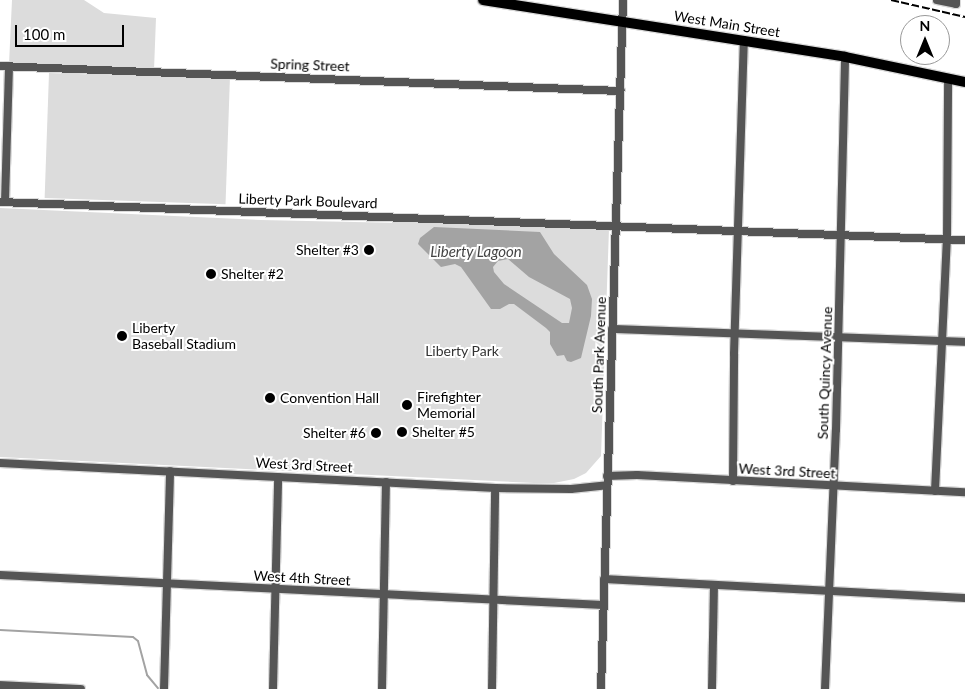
<!DOCTYPE html>
<html>
<head>
<meta charset="utf-8">
<style>
	body { margin:0 }
	#map { position:relative; width:965px; height:689px; overflow:hidden; background:#fff; font-family:Lato,sans-serif }
	div>[style] { position:absolute }
	.green>* { inset:0; background:#dcdcdc; transform-origin:0 0 }
	.water>* { inset:0; background:#a3a3a3 }
	.stream>* { height:2px; margin:-1px; padding:0 1px; transform-origin:1px; border-radius:1px; background:#a3a3a3 }
	.roads { filter:drop-shadow(1px 0 #dbdbdb) drop-shadow(-1px 0 #dbdbdb) drop-shadow(0 1px #dbdbdb) drop-shadow(0 -1px #dbdbdb) }
	.minor>* { height:8px; margin:-4px; padding:0 4px; transform-origin:4px; border-radius:4px; background:#555 }
	.major>* { height:10px; margin:-5px; padding:0 5px; transform-origin:5px; border-radius:5px; background:#000 }
	.rail>* { height:2px; margin-top:-1px; transform-origin:0; background:repeating-linear-gradient(90deg,#000 0 8px,transparent 0 10.5px) }
	.dots>* { width:14px; height:14px; translate:-50% -50%; box-sizing:border-box; border:2px solid #fff; border-radius:50% }
	span { translate:-50% -50%; white-space:nowrap; text-align:center; line-height:1.15; -webkit-text-stroke:4px #fff; paint-order:stroke }
	.street-label { font-size:14px; color:#000 }
	.poi-label { font-size:14px; color:#000 }
	.right { translate:-100% -50%; text-align:right }
	.left { translate:0 -50%; text-align:left }
	.park-label { font-size:14px; color:#333 }
	.water-label { font-size:15px; color:#444; font-style:italic }
	.north { position:absolute; left:900px; top:15px; width:50px; height:50px; box-sizing:border-box; background:#fff; border:1px solid #999; border-radius:50%; rotate:0deg; font-size:14px; font-weight:700; line-height:20px; text-align:center; color:#000 }
	.north::after { content:''; display:block; margin:auto; width:18px; height:22px; background:#000; clip-path:polygon(50% 0,100% 100%,50% 72%,0 100%) }
	.scale { position:absolute; left:15px; top:25px; width:109px; height:22px; box-sizing:border-box; border:2px solid #000; border-top:0; padding-left:6px; font-size:15px; line-height:18px; white-space:nowrap; color:#000; -webkit-text-stroke:4px #fff; paint-order:stroke }
</style>
</head>
<body>
<div id="map">
	<div class="green">
		<div style="clip-path:polygon(12px 0,84px 0,104px 13px,156px 18px,154px 70px,9px 64px)"></div>
		<div style="left:49px;top:73px;width:181px;height:125px;rotate:2deg"></div>
		<div style="clip-path:polygon(0 208px,261px 220px,401px 223px,421px 220px,609px 229px,601px 456px,586px 473px,574px 479px,554px 483px,534px 483px,0 457px)"></div>
	</div>
	<div class="water">
		<div style="clip-path:polygon(evenodd,434px 227px,540px 232px,554px 254px,587px 285px,592px 299px,591px 316px,581px 358px,571px 362px,567px 361px,564px 355px,557px 356px,550px 344px,550px 332px,546px 328px,514px 304px,509px 304px,500px 309px,491px 309px,461px 267px,455px 264px,441px 267px,418px 244px,420px 238px,434px 227px,508px 259px,529px 277px,570px 299px,572px 308px,569px 323px,562px 323px,504px 284px,494px 272px,493px 267px,498px 261px,508px 259px)"></div>
	</div>
	<div class="stream">
		<div style="left:0;top:630px;width:133px;rotate:3deg"></div>
		<div style="left:133px;top:637px;width:6px;rotate:39deg"></div>
		<div style="left:138px;top:641px;width:35px;rotate:75deg"></div>
		<div style="left:147px;top:675px;width:17px;rotate:50deg"></div>
	</div>
	<div class="roads">
		<div class="minor">
			<div style="left:937px;top:0;width:19px;rotate:12deg"></div>
			<div style="left:956px;top:4px;width:4px;rotate:-90deg"></div>
			<div style="left:0;top:66px;width:621px;rotate:2.31deg"></div>
			<div style="left:0;top:202px;width:966px;rotate:2.26deg"></div>
			<div style="left:5px;top:202px;width:136px;rotate:-88.3deg"></div>
			<div style="left:612px;top:329px;width:353px;rotate:2.1deg"></div>
			<div style="left:0;top:463px;width:496px;rotate:2.9deg"></div>
			<div style="left:495px;top:488px;width:76px;rotate:0.8deg"></div>
			<div style="left:571px;top:489px;width:36px;rotate:-6deg"></div>
			<div style="left:607px;top:476px;width:30px;rotate:-2deg"></div>
			<div style="left:637px;top:475px;width:328px;rotate:3deg"></div>
			<div style="left:733px;top:481px;width:127px;rotate:-89.5deg"></div>
			<div style="left:734px;top:354px;width:314px;rotate:-88.2deg"></div>
			<div style="left:935px;top:491px;width:253px;rotate:-87.3deg"></div>
			<div style="left:947px;top:238px;width:160px;rotate:-89.6deg"></div>
			<div style="left:0;top:575px;width:604px;rotate:2.85deg"></div>
			<div style="left:604px;top:579px;width:361px;rotate:3deg"></div>
			<div style="left:0;top:685px;width:81px;rotate:2.8deg"></div>
			<div style="left:164px;top:689px;width:218px;rotate:-88.4deg"></div>
			<div style="left:273px;top:689px;width:212px;rotate:-88.6deg"></div>
			<div style="left:382px;top:689px;width:207px;rotate:-88.9deg"></div>
			<div style="left:492px;top:689px;width:201px;rotate:-89.1deg"></div>
			<div style="left:601px;top:689px;width:689px;rotate:-88.17deg"></div>
			<div style="left:712px;top:689px;width:104px;rotate:-88.9deg"></div>
			<div style="left:825px;top:689px;width:259px;rotate:-87.6deg"></div>
			<div style="left:836px;top:430px;width:373px;rotate:-88.6deg"></div>
		</div>
		<div class="major">
			<div style="left:483px;top:0;width:366px;rotate:8.9deg"></div>
			<div style="left:845px;top:57px;width:123px;rotate:11.8deg"></div>
		</div>
	</div>
	<div class="rail">
		<div style="left:891px;top:0;width:76px;rotate:12.9deg"></div>
	</div>
	<div class="dots">
		<div style="left:369px;top:250px;background:#000"></div>
		<div style="left:211px;top:274px;background:#000"></div>
		<div style="left:122px;top:336px;background:#000"></div>
		<div style="left:270px;top:398px;background:#000"></div>
		<div style="left:407px;top:405px;background:#000"></div>
		<div style="left:402px;top:432px;background:#000"></div>
		<div style="left:376px;top:433px;background:#000"></div>
	</div>
	<div class="street-label">
		<span style="left:727px;top:24px;rotate:9deg">West Main Street</span>
		<span style="left:310px;top:65px;rotate:2deg">Spring Street</span>
		<span style="left:308px;top:201px;rotate:2deg">Liberty Park Boulevard</span>
		<span style="left:599px;top:355px;rotate:-88deg">South Park Avenue</span>
		<span style="left:825px;top:373px;rotate:-88deg">South Quincy Avenue</span>
		<span style="left:304px;top:465px;rotate:3deg">West 3rd Street</span>
		<span style="left:787px;top:471px;rotate:3deg">West 3rd Street</span>
		<span style="left:302px;top:578px;rotate:3deg">West 4th Street</span>
	</div>
	<div class="poi-label">
		<span class="right" style="left:359px;top:250px">Shelter #3</span>
		<span class="left" style="left:221px;top:274px">Shelter #2</span>
		<span class="left" style="left:132px;top:336px">Liberty<br>Baseball Stadium</span>
		<span class="left" style="left:417px;top:405px">Firefighter<br>Memorial</span>
		<span class="left" style="left:280px;top:398px">Convention Hall</span>
		<span class="left" style="left:412px;top:432px">Shelter #5</span>
		<span class="right" style="left:366px;top:433px">Shelter #6</span>
	</div>
	<div class="park-label">
		<span style="left:462px;top:351px">Liberty Park</span>
	</div>
	<div class="water-label">
		<span style="left:476px;top:252px">Liberty Lagoon</span>
	</div>
	<div class="north">N</div>
	<div class="scale">100 m</div>
</div>
</body>
</html>
